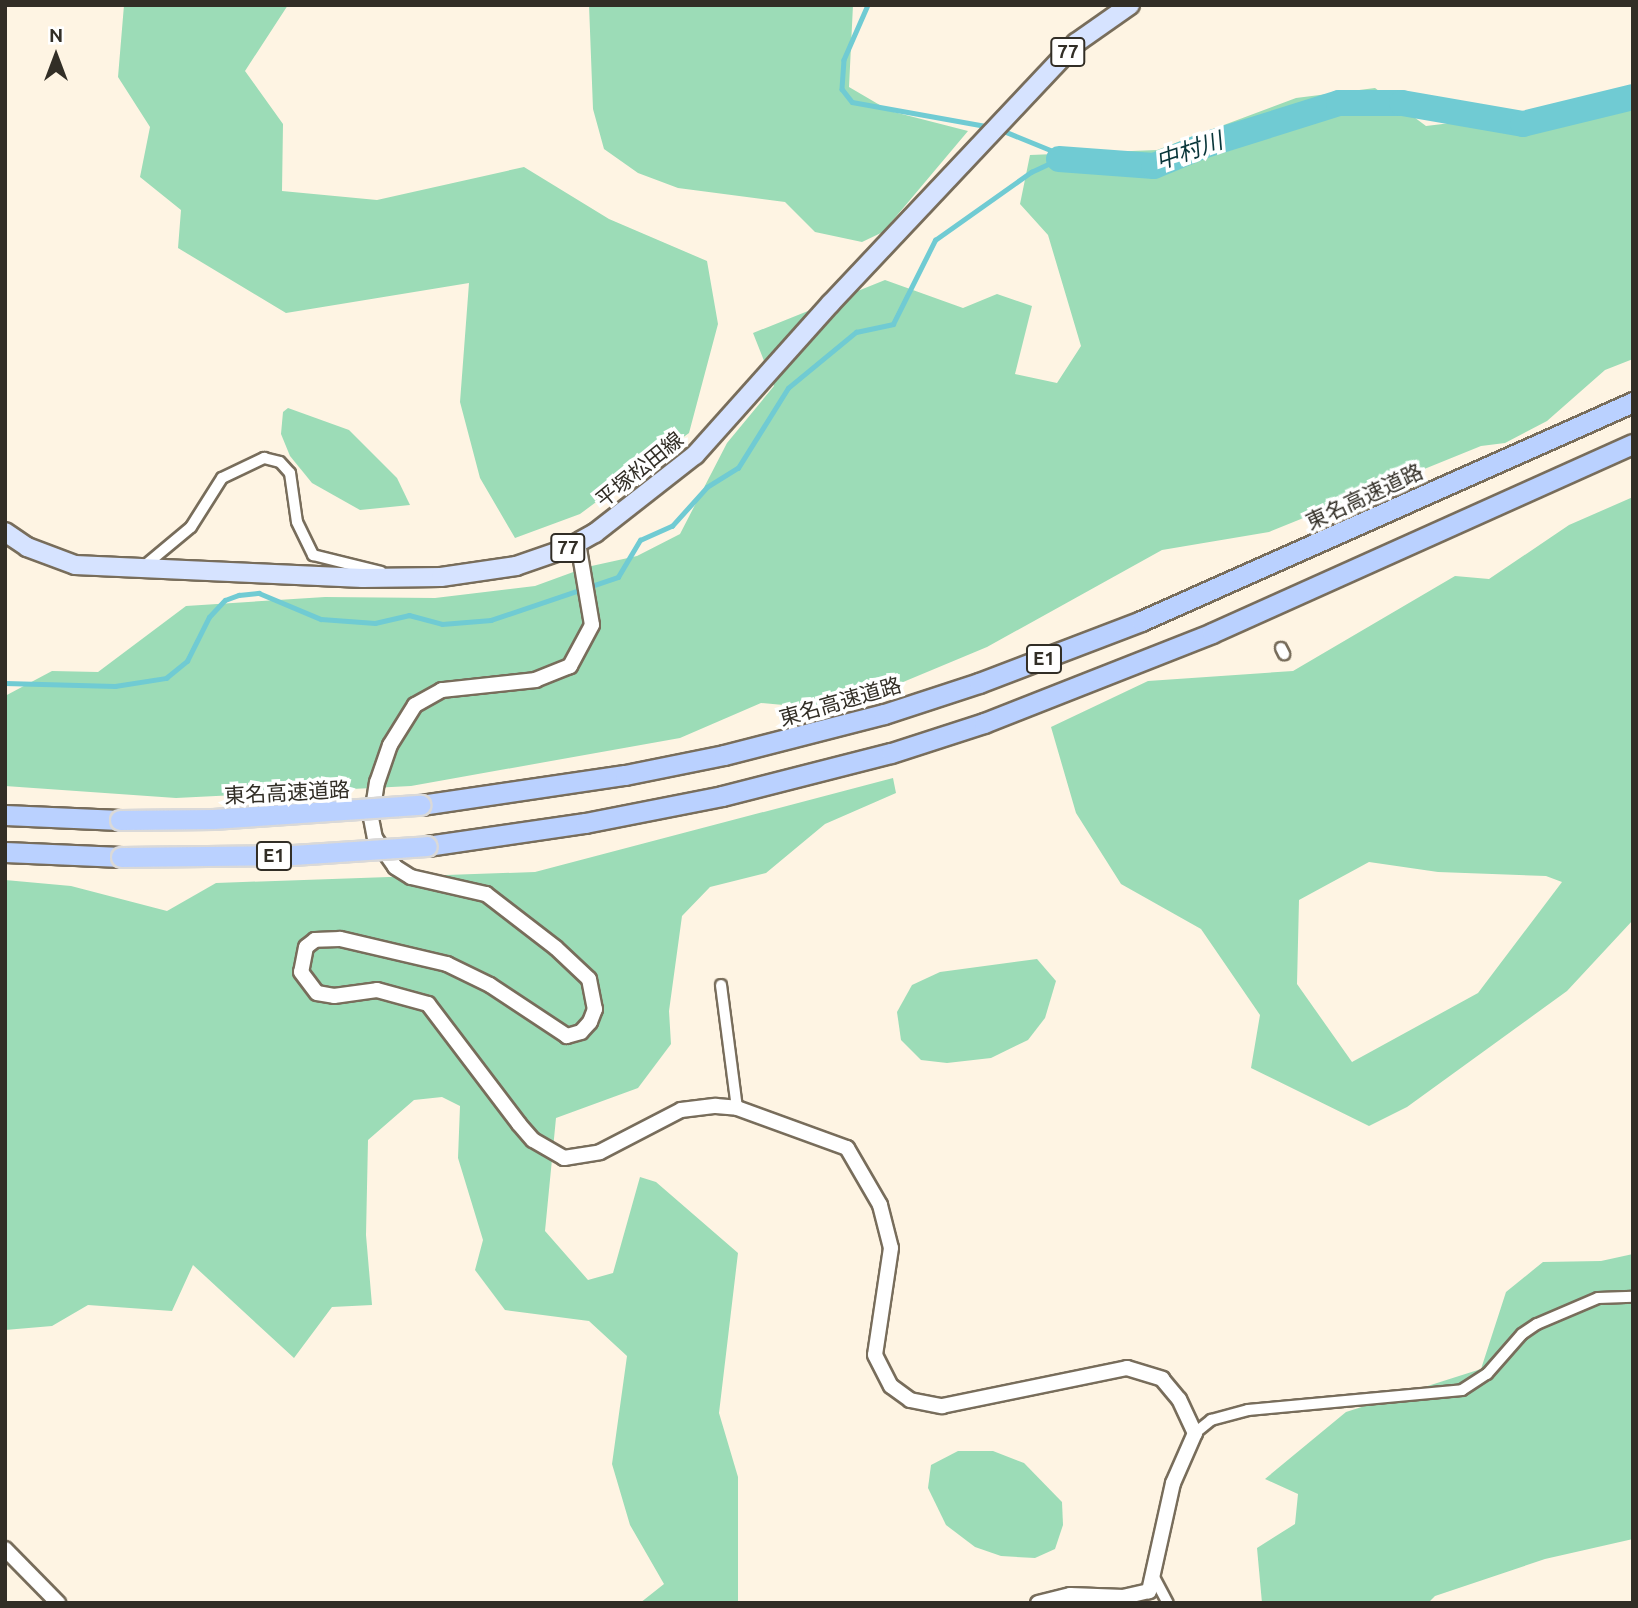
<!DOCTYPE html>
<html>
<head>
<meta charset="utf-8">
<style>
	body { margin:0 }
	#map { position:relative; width:1638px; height:1608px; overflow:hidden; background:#fef4e3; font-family:Ubuntu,"Noto Sans JP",sans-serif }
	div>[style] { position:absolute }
	.green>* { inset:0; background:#9cdcb7 }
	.stream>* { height:4.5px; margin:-2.25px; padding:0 2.25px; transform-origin:2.25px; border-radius:2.25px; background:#70cbd3 }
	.river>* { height:26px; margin:-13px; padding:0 13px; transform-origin:13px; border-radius:13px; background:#70cbd3 }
	.roads { filter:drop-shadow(2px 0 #786d5b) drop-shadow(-2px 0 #786d5b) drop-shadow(0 2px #786d5b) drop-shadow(0 -2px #786d5b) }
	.minor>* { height:10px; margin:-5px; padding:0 5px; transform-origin:5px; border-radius:5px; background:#fff }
	.tertiary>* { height:14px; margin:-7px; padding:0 7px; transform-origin:7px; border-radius:7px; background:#fff }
	.primary>* { height:18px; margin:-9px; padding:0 9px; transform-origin:9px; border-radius:9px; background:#d6e3ff }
	.motorway>* { height:19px; margin:-9.5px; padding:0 9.5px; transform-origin:9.5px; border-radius:9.5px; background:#bad1ff }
	.bridges { filter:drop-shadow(2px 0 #dad9d8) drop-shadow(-2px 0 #dad9d8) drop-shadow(0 2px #dad9d8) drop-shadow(0 -2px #dad9d8) }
	.motorway-bridge>* { height:19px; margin:-9.5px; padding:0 9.5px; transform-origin:9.5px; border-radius:9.5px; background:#bad1ff }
	span { translate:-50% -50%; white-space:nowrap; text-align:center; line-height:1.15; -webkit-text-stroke:7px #fff; paint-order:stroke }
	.shield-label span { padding:2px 5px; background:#fff; border:2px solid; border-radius:5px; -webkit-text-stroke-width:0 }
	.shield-label { font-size:19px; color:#322e26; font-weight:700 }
	.street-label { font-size:21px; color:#322e26 }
	.water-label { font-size:23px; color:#09363a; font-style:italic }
	.frame { position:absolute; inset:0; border:7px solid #322e26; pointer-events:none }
	.north { position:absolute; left:21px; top:21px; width:70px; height:70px; -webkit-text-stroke:5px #fff; paint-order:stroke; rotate:0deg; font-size:19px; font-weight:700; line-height:28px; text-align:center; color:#322e26 }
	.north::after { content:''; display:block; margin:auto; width:24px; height:32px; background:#322e26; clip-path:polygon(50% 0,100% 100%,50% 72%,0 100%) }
</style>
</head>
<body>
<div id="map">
	<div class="green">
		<div style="clip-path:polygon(124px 5px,288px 5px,245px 71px,283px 124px,282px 191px,377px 200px,524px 167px,609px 219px,707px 261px,718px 324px,689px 433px,580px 514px,515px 538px,480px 478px,460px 402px,469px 283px,286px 313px,178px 248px,181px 210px,140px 177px,150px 127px,118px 77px)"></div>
		<div style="clip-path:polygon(589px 5px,853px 5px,849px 87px,890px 111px,968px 131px,883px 232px,862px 242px,815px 232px,785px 202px,678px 188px,638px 173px,604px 149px,593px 109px)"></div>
		<div style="clip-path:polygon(1375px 88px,1426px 126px,1633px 101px,1633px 359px,1605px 370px,1547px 421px,1505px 443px,1481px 446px,1269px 532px,1162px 550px,987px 647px,884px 690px,844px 701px,805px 707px,761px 703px,680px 738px,411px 786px,176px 798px,5px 786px,5px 696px,52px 671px,98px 672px,186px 606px,325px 597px,435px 598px,535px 586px,587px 567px,637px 556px,680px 534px,727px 443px,774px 386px,753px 333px,885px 280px,963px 308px,997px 294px,1032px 306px,1015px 374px,1057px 383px,1081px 346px,1048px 235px,1020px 204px,1030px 155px,1157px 150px,1296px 98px)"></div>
		<div style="clip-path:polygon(288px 408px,349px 430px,397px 478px,410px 505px,360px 510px,312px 483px,290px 456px,281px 434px,283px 412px)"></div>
		<div style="clip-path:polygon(evenodd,1633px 497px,1633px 920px,1567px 991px,1407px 1107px,1369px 1126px,1251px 1068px,1260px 1015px,1201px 929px,1121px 884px,1076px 813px,1051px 727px,1148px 681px,1293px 671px,1455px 576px,1489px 579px,1569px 525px,1633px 497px,1369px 862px,1438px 872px,1546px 876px,1562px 882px,1478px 993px,1352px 1062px,1297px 984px,1299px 900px,1369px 862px)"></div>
		<div style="clip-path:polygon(893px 778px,896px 793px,825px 824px,766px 873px,710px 887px,682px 916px,669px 1011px,671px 1044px,638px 1088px,556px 1118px,545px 1231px,588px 1280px,613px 1273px,640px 1177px,656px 1182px,738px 1253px,719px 1413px,738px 1477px,738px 1603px,640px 1603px,664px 1584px,630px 1525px,612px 1464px,627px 1356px,589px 1321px,505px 1310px,475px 1270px,483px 1240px,458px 1158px,460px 1106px,442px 1097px,414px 1100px,368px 1140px,366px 1235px,372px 1305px,332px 1307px,294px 1358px,193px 1265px,172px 1311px,88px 1305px,52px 1326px,5px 1330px,5px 880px,71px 886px,167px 911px,216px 883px,535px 872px)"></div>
		<div style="clip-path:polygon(1037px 959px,1056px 981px,1045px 1018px,1028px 1040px,991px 1058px,947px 1063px,921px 1060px,901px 1040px,897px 1012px,912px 985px,940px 972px)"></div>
		<div style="clip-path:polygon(1633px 1254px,1633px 1539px,1545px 1559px,1435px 1596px,1428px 1603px,1262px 1603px,1257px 1548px,1295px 1524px,1298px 1494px,1265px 1479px,1346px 1412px,1481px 1369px,1506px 1292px,1543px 1262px,1601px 1261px)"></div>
		<div style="clip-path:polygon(958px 1451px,993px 1451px,1024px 1463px,1062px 1502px,1063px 1525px,1055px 1549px,1035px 1558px,1001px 1556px,975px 1547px,946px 1525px,928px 1488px,931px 1465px)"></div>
	</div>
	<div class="stream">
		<div style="left:868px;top:5px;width:60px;rotate:113.6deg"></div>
		<div style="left:844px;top:60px;width:29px;rotate:94deg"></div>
		<div style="left:842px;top:89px;width:16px;rotate:52deg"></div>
		<div style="left:852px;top:102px;width:141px;rotate:10.2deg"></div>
		<div style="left:5px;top:683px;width:110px;rotate:1.6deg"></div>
		<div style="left:115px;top:686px;width:52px;rotate:-8.9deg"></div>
		<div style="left:166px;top:678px;width:27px;rotate:-39deg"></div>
		<div style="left:187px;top:661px;width:49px;rotate:-63.4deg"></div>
		<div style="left:209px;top:617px;width:23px;rotate:-47deg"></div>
		<div style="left:225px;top:600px;width:15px;rotate:-20deg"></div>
		<div style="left:239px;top:595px;width:20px;rotate:-6deg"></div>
		<div style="left:259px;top:593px;width:67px;rotate:22.8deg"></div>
		<div style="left:321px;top:619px;width:54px;rotate:4.2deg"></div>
		<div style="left:375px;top:623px;width:35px;rotate:-13deg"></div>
		<div style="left:409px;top:615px;width:34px;rotate:15deg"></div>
		<div style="left:442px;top:624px;width:49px;rotate:-4.7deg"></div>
		<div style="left:491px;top:620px;width:134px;rotate:-18.7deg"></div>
		<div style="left:618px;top:577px;width:43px;rotate:-59.3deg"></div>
		<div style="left:640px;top:540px;width:35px;rotate:-24deg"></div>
		<div style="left:672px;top:526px;width:52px;rotate:-48.1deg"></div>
		<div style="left:707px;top:487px;width:36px;rotate:-32deg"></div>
		<div style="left:738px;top:468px;width:94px;rotate:-58deg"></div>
		<div style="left:788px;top:388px;width:88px;rotate:-39.5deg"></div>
		<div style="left:856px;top:332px;width:38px;rotate:-12deg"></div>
		<div style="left:893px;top:324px;width:94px;rotate:-63.4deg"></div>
		<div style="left:935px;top:240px;width:118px;rotate:-35.3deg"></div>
		<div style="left:1031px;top:172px;width:31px;rotate:-25deg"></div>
		<div style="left:1059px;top:159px;width:9px;rotate:-126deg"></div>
		<div style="left:1054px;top:152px;width:58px;rotate:-157.8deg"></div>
	</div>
	<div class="river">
		<div style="left:1059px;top:159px;width:95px;rotate:4.2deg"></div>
		<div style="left:1154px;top:166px;width:55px;rotate:-22.4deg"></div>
		<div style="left:1205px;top:145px;width:140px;rotate:-17.4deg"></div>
		<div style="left:1339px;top:103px;width:63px"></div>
		<div style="left:1402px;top:103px;width:123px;rotate:9.8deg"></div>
		<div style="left:1523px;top:124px;width:113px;rotate:-13.8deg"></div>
	</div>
	<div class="roads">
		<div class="minor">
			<div style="left:143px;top:567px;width:62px;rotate:-39.8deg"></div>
			<div style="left:191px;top:527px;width:58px;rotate:-57.7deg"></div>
			<div style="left:222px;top:478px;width:47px;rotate:-25.5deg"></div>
			<div style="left:264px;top:458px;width:16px;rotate:14deg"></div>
			<div style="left:280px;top:462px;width:15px;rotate:48deg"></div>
			<div style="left:290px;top:473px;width:49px;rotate:81.9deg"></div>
			<div style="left:297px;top:522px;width:37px;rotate:64deg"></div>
			<div style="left:313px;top:555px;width:70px;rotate:14deg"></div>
			<div style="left:1281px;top:648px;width:7px;rotate:63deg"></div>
			<div style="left:721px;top:985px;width:124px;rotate:82.6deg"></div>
			<div style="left:1195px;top:1433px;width:21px;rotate:-39deg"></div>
			<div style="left:1211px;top:1420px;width:38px;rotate:-15deg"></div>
			<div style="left:1248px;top:1410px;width:215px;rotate:-5.3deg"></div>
			<div style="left:1462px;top:1390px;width:30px;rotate:-33deg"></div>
			<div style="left:1487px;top:1374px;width:53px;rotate:-48.8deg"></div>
			<div style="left:1522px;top:1334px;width:18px;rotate:-34deg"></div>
			<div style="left:1537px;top:1324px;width:66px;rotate:-23.1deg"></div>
			<div style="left:1598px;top:1298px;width:35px;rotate:-2deg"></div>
			<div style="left:1155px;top:1579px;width:27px;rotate:62deg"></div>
		</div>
		<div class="tertiary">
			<div style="left:578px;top:543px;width:83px;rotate:80.3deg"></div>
			<div style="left:592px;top:625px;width:47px;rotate:118.2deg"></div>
			<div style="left:570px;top:666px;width:37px;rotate:158deg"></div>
			<div style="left:536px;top:680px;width:95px;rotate:173.9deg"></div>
			<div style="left:442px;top:690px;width:31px;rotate:151deg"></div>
			<div style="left:415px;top:705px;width:47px;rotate:122deg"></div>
			<div style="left:390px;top:745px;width:39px;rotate:109deg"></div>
			<div style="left:377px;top:782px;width:36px;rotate:99deg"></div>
			<div style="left:371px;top:818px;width:20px;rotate:79deg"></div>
			<div style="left:375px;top:838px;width:35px;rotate:55deg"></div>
			<div style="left:395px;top:867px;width:19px;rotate:32deg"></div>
			<div style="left:411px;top:877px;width:77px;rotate:12.8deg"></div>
			<div style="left:486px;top:894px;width:88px;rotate:37.6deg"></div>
			<div style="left:556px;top:948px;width:45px;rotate:43.2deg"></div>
			<div style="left:589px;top:979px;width:31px;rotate:79deg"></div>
			<div style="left:595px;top:1009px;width:14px;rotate:111deg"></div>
			<div style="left:590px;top:1022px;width:13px;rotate:132deg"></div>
			<div style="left:581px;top:1032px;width:15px;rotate:164deg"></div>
			<div style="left:567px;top:1036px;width:92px;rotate:-146.5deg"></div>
			<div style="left:490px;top:985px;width:48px;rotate:-154deg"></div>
			<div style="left:447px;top:964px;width:110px;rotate:-166.8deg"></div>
			<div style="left:340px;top:939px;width:25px;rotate:178deg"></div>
			<div style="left:315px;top:940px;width:11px;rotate:142deg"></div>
			<div style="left:306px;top:947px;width:25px;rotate:101deg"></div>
			<div style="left:301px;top:972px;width:26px;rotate:53deg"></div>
			<div style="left:317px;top:993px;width:17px;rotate:10deg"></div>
			<div style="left:334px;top:996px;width:43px;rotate:-7.9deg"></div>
			<div style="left:377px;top:990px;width:53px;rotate:15.4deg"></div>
			<div style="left:428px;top:1004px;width:151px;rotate:52.8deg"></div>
			<div style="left:519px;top:1124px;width:21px;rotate:49deg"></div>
			<div style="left:533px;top:1140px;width:36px;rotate:30deg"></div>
			<div style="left:564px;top:1158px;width:36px;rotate:-9deg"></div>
			<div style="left:600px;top:1152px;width:91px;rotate:-27.4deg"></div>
			<div style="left:681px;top:1110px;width:35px;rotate:-7deg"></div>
			<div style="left:716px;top:1106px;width:21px;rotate:5deg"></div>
			<div style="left:737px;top:1108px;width:117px;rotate:20deg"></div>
			<div style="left:847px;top:1148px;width:66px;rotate:59.9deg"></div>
			<div style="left:880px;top:1205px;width:44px;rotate:75.7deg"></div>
			<div style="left:891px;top:1248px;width:108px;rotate:98.5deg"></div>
			<div style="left:875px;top:1355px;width:35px;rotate:63deg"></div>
			<div style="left:891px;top:1386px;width:24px;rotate:36deg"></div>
			<div style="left:910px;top:1400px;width:33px;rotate:11deg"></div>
			<div style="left:942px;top:1406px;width:189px;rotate:-11.6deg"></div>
			<div style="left:1127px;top:1368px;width:37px;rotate:17deg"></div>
			<div style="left:1162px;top:1379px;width:26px;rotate:50deg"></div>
			<div style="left:1179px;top:1399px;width:38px;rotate:65deg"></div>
			<div style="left:1195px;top:1433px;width:55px;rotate:113.7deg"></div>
			<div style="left:1173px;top:1483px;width:111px;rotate:102.5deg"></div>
			<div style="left:1149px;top:1591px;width:26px;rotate:167deg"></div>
			<div style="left:1124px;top:1597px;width:54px;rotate:-177.9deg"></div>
			<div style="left:1070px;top:1595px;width:33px;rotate:166deg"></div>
			<div style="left:5px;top:1549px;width:76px;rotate:45.5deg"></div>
		</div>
		<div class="primary">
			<div style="left:5px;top:532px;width:27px;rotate:34deg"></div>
			<div style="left:27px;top:547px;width:51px;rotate:20.6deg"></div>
			<div style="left:75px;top:565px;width:288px;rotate:2.6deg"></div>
			<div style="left:363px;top:578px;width:78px;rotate:-0.7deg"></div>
			<div style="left:441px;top:577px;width:76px;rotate:-8.3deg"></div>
			<div style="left:516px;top:566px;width:55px;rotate:-19.1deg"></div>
			<div style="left:568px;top:548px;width:31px;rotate:-29deg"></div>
			<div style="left:595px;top:533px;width:127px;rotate:-38deg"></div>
			<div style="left:695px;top:455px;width:203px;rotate:-48.2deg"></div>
			<div style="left:830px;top:304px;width:359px;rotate:-46.7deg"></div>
			<div style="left:1076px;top:43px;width:66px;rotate:-35.1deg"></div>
		</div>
		<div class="motorway">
			<div style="left:421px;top:805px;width:206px;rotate:-8.4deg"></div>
			<div style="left:625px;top:775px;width:101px;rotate:-11.4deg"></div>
			<div style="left:724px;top:755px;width:165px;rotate:-14.4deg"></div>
			<div style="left:884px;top:714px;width:100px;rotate:-18.1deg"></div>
			<div style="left:979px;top:683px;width:173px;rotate:-20.9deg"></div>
			<div style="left:1141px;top:621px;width:539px;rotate:-23.99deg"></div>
			<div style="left:5px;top:815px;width:115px;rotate:2.5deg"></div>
			<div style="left:427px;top:846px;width:160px;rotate:-8.3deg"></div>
			<div style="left:585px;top:823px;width:140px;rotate:-11.1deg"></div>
			<div style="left:722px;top:796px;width:174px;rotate:-14.3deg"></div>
			<div style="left:891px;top:753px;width:98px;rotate:-17.9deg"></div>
			<div style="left:984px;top:723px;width:245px;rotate:-21.5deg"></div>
			<div style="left:1212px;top:633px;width:461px;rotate:-24.2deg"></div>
			<div style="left:5px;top:852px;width:116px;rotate:2.5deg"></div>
		</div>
	</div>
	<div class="bridges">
		<div class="motorway-bridge">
			<div style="left:120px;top:820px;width:93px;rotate:-0.6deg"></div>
			<div style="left:213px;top:819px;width:208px;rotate:-3.9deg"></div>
			<div style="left:121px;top:857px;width:172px;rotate:-0.7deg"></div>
			<div style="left:293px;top:855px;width:134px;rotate:-3.8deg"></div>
		</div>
	</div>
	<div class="shield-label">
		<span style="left:1068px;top:52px">77</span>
		<span style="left:568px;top:548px">77</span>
		<span style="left:1044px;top:659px">E1</span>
		<span style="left:274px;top:856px">E1</span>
	</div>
	<div class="street-label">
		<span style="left:639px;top:469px;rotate:-39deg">平塚松田線</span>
		<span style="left:1364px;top:496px;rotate:-25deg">東名高速道路</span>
		<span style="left:840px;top:701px;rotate:-16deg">東名高速道路</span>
		<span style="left:287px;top:792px;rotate:-3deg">東名高速道路</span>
	</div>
	<div class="water-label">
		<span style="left:1189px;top:151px;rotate:-19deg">中村川</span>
	</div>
	<div class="frame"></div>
	<div class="north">N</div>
</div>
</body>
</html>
